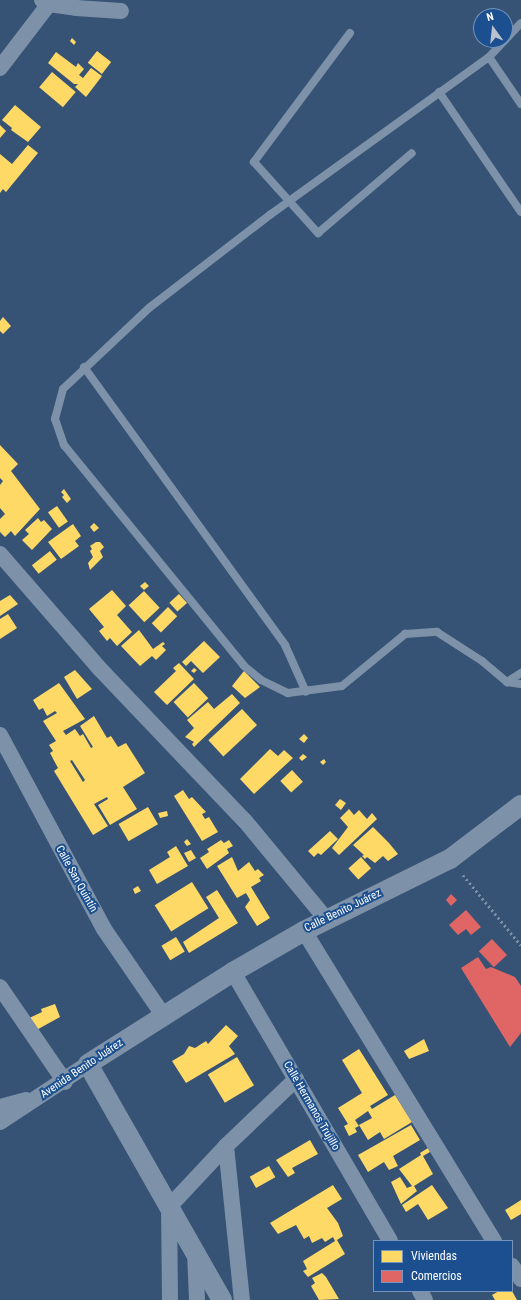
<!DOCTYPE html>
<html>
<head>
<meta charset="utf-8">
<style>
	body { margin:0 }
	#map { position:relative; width:521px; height:1300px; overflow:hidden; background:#365274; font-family:"Roboto Condensed",sans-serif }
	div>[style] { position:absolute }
	.homes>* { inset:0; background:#ffd966; transform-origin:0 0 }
	.shops>* { inset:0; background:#e06666; transform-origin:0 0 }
	.path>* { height:2.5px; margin-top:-1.25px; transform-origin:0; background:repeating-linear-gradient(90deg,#7d92a8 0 2px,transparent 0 5px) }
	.service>* { height:8px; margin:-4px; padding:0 4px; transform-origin:4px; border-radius:4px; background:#7d92a8 }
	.minor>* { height:16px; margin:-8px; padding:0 8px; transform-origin:8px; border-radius:8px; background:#7d92a8 }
	.tertiary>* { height:20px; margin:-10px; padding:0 10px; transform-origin:10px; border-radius:10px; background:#7d92a8 }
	span { translate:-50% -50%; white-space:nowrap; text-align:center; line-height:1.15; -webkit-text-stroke:4px #1b4f8f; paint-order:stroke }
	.street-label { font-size:11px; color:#fff }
	.legend { position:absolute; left:373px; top:1240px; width:140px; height:52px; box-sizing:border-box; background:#1b4f8f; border:1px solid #7695bc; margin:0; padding:5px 7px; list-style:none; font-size:12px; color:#fff }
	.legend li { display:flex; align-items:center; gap:8px; height:20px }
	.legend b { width:20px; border:1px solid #7695bc }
	.north { position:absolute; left:473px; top:8px; width:40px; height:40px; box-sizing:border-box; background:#1b4f8f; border:1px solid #7695bc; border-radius:50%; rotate:345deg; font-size:11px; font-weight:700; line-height:16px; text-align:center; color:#fff }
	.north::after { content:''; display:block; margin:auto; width:14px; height:18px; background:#b9c2ce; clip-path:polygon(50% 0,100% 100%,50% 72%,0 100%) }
</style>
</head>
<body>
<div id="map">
	<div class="homes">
		<div style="clip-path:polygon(72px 38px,76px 42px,74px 45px,70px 41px)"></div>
		<div style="left:97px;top:51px;width:18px;height:15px;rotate:38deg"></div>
		<div style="clip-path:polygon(56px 52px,76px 67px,78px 63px,84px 69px,79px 75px,83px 78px,91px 68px,102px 76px,86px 97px,75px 87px,78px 84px,74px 84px,48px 63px)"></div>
		<div style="left:52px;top:72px;width:31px;height:20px;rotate:40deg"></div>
		<div style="clip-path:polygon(15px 105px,41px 127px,28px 142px,11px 130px,12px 128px,2px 120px)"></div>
		<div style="clip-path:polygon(0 125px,6px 131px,0 138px)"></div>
		<div style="clip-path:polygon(28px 145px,38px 153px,6px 192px,3px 189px,0 193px,0 154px,12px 164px)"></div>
		<div style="clip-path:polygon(3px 317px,11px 326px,3px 334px,0 331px,0 321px)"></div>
		<div style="clip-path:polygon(0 445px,18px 464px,11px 471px,40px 509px,15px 536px,11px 531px,5px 537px,0 532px,0 519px,5px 514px,0 508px,0 485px,3px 481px,0 478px)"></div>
		<div style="clip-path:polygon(64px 489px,71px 499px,67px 503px,62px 497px,64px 495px,61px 492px)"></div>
		<div style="left:57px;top:506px;width:19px;height:11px;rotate:55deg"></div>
		<div style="clip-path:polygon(38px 518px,41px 522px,44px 520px,52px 529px,32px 550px,22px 540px,29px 534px,25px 530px)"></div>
		<div style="clip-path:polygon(94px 523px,99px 528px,94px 532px,90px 527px)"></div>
		<div style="clip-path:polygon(73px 524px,81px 536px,75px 541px,79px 546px,61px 559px,48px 542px)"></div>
		<div style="clip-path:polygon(96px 542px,100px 542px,104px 547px,100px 551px,103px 557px,90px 570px,88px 563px,93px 557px,90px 551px,92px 549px,90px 546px)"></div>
		<div style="left:50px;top:551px;width:11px;height:23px;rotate:52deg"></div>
		<div style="clip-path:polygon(145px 582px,149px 586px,144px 590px,140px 586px)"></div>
		<div style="clip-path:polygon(112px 590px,126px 606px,117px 615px,132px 632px,117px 646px,110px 638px,107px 641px,99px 631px,104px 627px,89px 609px)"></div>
		<div style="left:144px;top:591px;width:23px;height:21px;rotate:47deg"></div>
		<div style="left:179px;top:594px;width:12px;height:13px;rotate:48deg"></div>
		<div style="clip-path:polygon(10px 595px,18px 604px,0 616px,0 601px)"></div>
		<div style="left:168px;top:607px;width:13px;height:23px;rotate:45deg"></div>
		<div style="clip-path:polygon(8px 614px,17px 628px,0 639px,0 619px)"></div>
		<div style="clip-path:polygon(139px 630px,153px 649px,163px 642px,165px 644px,162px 646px,166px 650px,156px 660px,152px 656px,140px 666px,121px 646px)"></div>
		<div style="clip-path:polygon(204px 641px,220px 657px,203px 673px,191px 661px,186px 666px,182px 662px)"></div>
		<div style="clip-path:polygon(179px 663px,194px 679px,167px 705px,154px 692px,176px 671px,173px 668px)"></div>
		<div style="clip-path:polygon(194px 668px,197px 670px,194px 673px,191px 671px)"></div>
		<div style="clip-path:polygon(75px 670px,92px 689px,77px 699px,64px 677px)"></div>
		<div style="clip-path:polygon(244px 671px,260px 687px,245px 698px,232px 686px)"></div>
		<div style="clip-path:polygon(evenodd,59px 683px,85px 719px,63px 731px,66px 735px,75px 729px,80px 736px,83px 734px,91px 748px,93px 747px,80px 726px,94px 716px,107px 738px,111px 736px,118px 747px,126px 743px,145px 773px,123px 787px,137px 809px,110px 825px,98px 805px,108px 799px,107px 797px,94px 804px,108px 826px,93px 835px,54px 771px,58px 768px,50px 753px,53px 751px,49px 745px,56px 741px,43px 721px,57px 713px,55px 711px,47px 716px,43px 708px,39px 710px,33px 700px,59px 683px,72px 760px,85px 780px,83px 782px,70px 761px,72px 760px)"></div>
		<div style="left:194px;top:683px;width:21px;height:28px;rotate:47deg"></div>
		<div style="clip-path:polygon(232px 694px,240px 703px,194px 747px,192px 744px,194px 742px,185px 737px,194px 728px,187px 720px,208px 702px,214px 709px)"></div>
		<div style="left:242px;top:709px;width:22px;height:46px;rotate:47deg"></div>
		<div style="clip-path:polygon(304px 734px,308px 738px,304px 743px,299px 739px)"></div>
		<div style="clip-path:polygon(270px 749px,278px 756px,284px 750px,293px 758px,254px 794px,240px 779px)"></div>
		<div style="clip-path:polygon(303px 754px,307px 757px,302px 761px,299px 758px)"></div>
		<div style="clip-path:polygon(324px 759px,326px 762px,323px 765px,320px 762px)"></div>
		<div style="left:292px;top:770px;width:16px;height:16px;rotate:47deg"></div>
		<div style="clip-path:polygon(183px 790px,189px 799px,192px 797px,206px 812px,202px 814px,205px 819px,209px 817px,218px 832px,202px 841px,174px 796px)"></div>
		<div style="clip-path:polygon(340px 799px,346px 803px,341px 810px,335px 805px)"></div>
		<div style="left:148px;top:807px;width:20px;height:34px;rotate:60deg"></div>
		<div style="clip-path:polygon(349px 809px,354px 815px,359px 810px,367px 819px,372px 813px,377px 819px,339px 855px,332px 848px,348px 827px,340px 818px)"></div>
		<div style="clip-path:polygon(167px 811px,168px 816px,160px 818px,158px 813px)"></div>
		<div style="clip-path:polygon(373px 827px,389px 843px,398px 854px,388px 861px,383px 856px,375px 863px,367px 857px,365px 859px,362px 856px,364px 855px,353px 845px)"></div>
		<div style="clip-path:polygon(330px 831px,338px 839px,321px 855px,318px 853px,314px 857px,308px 851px)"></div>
		<div style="clip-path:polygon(187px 839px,191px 844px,187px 846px,184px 842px)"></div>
		<div style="clip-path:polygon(221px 840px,224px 843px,229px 840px,233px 846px,227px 849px,229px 853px,207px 869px,200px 858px,209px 852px,207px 849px)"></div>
		<div style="clip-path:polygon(176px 846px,188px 866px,157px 884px,149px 870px,170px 857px,167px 852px)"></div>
		<div style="clip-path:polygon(191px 850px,196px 858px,189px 862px,184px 853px)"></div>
		<div style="clip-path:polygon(232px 857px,238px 871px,249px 862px,255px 871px,258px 869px,264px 875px,259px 878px,261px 881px,251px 887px,270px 918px,257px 926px,245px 907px,250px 900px,246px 893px,237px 898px,217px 866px)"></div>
		<div style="left:361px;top:857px;width:15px;height:17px;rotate:48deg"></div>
		<div style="left:192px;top:882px;width:31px;height:44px;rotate:58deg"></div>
		<div style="clip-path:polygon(138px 886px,141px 891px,135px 894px,133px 889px)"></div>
		<div style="clip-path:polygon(217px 890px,238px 923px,189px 953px,183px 942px,219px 918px,206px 897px)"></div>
		<div style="left:176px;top:937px;width:17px;height:17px;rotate:59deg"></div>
		<div style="clip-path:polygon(55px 1004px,60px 1017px,31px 1033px,23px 1021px,42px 1012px,41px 1009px)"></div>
		<div style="clip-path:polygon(226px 1025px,238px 1036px,229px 1046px,235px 1054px,186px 1083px,172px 1061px,184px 1054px,189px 1046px,195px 1048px,206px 1041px,208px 1044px)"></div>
		<div style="clip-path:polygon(424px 1039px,429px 1051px,409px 1059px,404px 1051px)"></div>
		<div style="clip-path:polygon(359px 1049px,388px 1095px,370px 1106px,372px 1109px,395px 1095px,412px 1122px,384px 1139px,380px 1132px,368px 1140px,359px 1125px,372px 1118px,368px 1111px,355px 1120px,359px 1126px,355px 1128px,357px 1132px,349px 1136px,344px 1126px,348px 1124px,338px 1108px,362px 1093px,342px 1060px)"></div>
		<div style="left:237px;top:1057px;width:33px;height:34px;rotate:59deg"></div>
		<div style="clip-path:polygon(411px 1125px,420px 1140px,393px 1156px,398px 1166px,389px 1170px,384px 1162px,368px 1172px,358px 1155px)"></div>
		<div style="clip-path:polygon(310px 1140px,318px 1154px,292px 1168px,295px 1173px,288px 1177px,276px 1160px)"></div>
		<div style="clip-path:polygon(428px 1148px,430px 1152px,423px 1156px,433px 1174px,414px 1186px,417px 1191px,401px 1204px,391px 1182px,400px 1177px,407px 1188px,412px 1186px,399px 1169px,421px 1155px,420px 1153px)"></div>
		<div style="left:269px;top:1166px;width:13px;height:22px;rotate:61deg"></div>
		<div style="clip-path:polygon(333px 1185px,342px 1199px,327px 1208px,338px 1223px,343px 1236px,337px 1240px,345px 1254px,308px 1277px,303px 1271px,307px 1269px,303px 1261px,335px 1241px,333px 1237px,325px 1242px,322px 1238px,312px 1243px,309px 1236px,304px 1239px,296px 1225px,278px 1234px,270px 1223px)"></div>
		<div style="clip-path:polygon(432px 1185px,448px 1208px,428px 1220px,418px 1204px,406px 1212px,402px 1205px)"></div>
		<div style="clip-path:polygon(521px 1200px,521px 1214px,511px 1220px,505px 1210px)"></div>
		<div style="clip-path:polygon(322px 1273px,326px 1277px,339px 1299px,319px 1300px,311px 1286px,315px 1283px,312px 1278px)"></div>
		<div style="clip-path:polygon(499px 1291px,512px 1291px,517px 1300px,495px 1300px,492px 1295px)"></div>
	</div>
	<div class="shops">
		<div style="clip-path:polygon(451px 894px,457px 900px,451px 906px,446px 900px)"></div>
		<div style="clip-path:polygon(466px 910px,481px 927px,471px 935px,466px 929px,458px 935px,449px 925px)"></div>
		<div style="left:492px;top:939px;width:22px;height:18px;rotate:47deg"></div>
		<div style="clip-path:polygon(478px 957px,486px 969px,491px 967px,515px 977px,521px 986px,521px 1033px,510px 1047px,461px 968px)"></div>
	</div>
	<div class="path">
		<div style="left:463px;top:875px;width:91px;rotate:50.4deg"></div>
	</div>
	<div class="service">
		<div style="left:350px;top:33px;width:161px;rotate:126.7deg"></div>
		<div style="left:254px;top:162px;width:96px;rotate:48deg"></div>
		<div style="left:318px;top:233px;width:123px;rotate:-40.4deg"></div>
		<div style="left:505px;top:40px;width:23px;rotate:133deg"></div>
		<div style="left:489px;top:57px;width:269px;rotate:144.2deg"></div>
		<div style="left:271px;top:214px;width:154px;rotate:142.4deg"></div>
		<div style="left:149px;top:308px;width:118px;rotate:136.7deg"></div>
		<div style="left:63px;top:389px;width:31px;rotate:105deg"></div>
		<div style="left:55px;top:419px;width:28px;rotate:71deg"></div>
		<div style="left:64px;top:445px;width:285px;rotate:50.8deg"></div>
		<div style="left:244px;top:666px;width:22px;rotate:39deg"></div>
		<div style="left:261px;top:680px;width:30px;rotate:26deg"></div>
		<div style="left:288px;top:693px;width:54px;rotate:-7.4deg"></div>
		<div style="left:342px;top:686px;width:82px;rotate:-39.5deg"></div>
		<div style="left:405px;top:634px;width:32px;rotate:-4deg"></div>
		<div style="left:437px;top:632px;width:54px;rotate:32.8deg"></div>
		<div style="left:482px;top:661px;width:33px;rotate:40deg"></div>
		<div style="left:507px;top:682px;width:14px;rotate:8deg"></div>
		<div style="left:505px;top:40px;width:23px;rotate:-47deg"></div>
		<div style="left:489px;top:57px;width:57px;rotate:55.8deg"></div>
		<div style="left:439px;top:92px;width:145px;rotate:55.7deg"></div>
		<div style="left:84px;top:367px;width:343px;rotate:54.1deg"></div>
		<div style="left:285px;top:645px;width:51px;rotate:65.9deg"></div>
		<div style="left:507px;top:682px;width:17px;rotate:-33deg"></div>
	</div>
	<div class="minor">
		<div style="left:42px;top:0;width:8px;rotate:30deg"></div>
		<div style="left:49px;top:4px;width:27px;rotate:8deg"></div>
		<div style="left:76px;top:8px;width:45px;rotate:3.8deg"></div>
		<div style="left:0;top:68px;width:86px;rotate:-52.6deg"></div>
		<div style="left:0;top:554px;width:152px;rotate:49deg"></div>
		<div style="left:100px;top:669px;width:210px;rotate:46.4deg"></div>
		<div style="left:245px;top:821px;width:129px;rotate:50.4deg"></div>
		<div style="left:0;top:735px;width:220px;rotate:61.8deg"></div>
		<div style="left:104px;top:929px;width:104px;rotate:55.5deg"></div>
		<div style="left:304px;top:931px;width:364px;rotate:58.5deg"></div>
		<div style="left:233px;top:972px;width:311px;rotate:59.7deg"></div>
		<div style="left:0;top:987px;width:115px;rotate:55.6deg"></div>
		<div style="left:0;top:1107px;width:27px;rotate:-15deg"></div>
		<div style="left:0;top:1122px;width:105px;rotate:-33.4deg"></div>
		<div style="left:226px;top:1146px;width:155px;rotate:84.1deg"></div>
		<div style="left:195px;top:1252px;width:48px;rotate:87.6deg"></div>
		<div style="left:512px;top:1266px;width:16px;rotate:55deg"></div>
		<div style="left:420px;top:1291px;width:10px;rotate:61deg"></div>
		<div style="left:170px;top:1300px;width:93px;rotate:-90.6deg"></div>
		<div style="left:169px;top:1207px;width:83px;rotate:-46.9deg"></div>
		<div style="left:226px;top:1146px;width:97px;rotate:-43.7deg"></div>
	</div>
	<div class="tertiary">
		<div style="left:222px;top:1300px;width:271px;rotate:-119.6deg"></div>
		<div style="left:88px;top:1064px;width:172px;rotate:-32.4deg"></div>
		<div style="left:233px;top:972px;width:82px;rotate:-30deg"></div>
		<div style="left:304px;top:931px;width:163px;rotate:-26.3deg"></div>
		<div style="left:450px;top:859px;width:89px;rotate:-37.3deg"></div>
	</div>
	<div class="street-label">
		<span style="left:76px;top:879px;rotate:61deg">Calle San Quintín</span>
		<span style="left:343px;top:911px;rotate:-26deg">Calle Benito Juárez</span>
		<span style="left:82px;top:1069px;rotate:-34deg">Avenida Benito Juárez</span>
		<span style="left:311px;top:1106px;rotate:60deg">Calle Hermanos Trujillo</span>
	</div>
	<ul class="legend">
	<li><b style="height:11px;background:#ffd966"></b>Viviendas</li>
	<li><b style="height:11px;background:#e06666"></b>Comercios</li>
	</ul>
	<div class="north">N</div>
</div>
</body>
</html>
